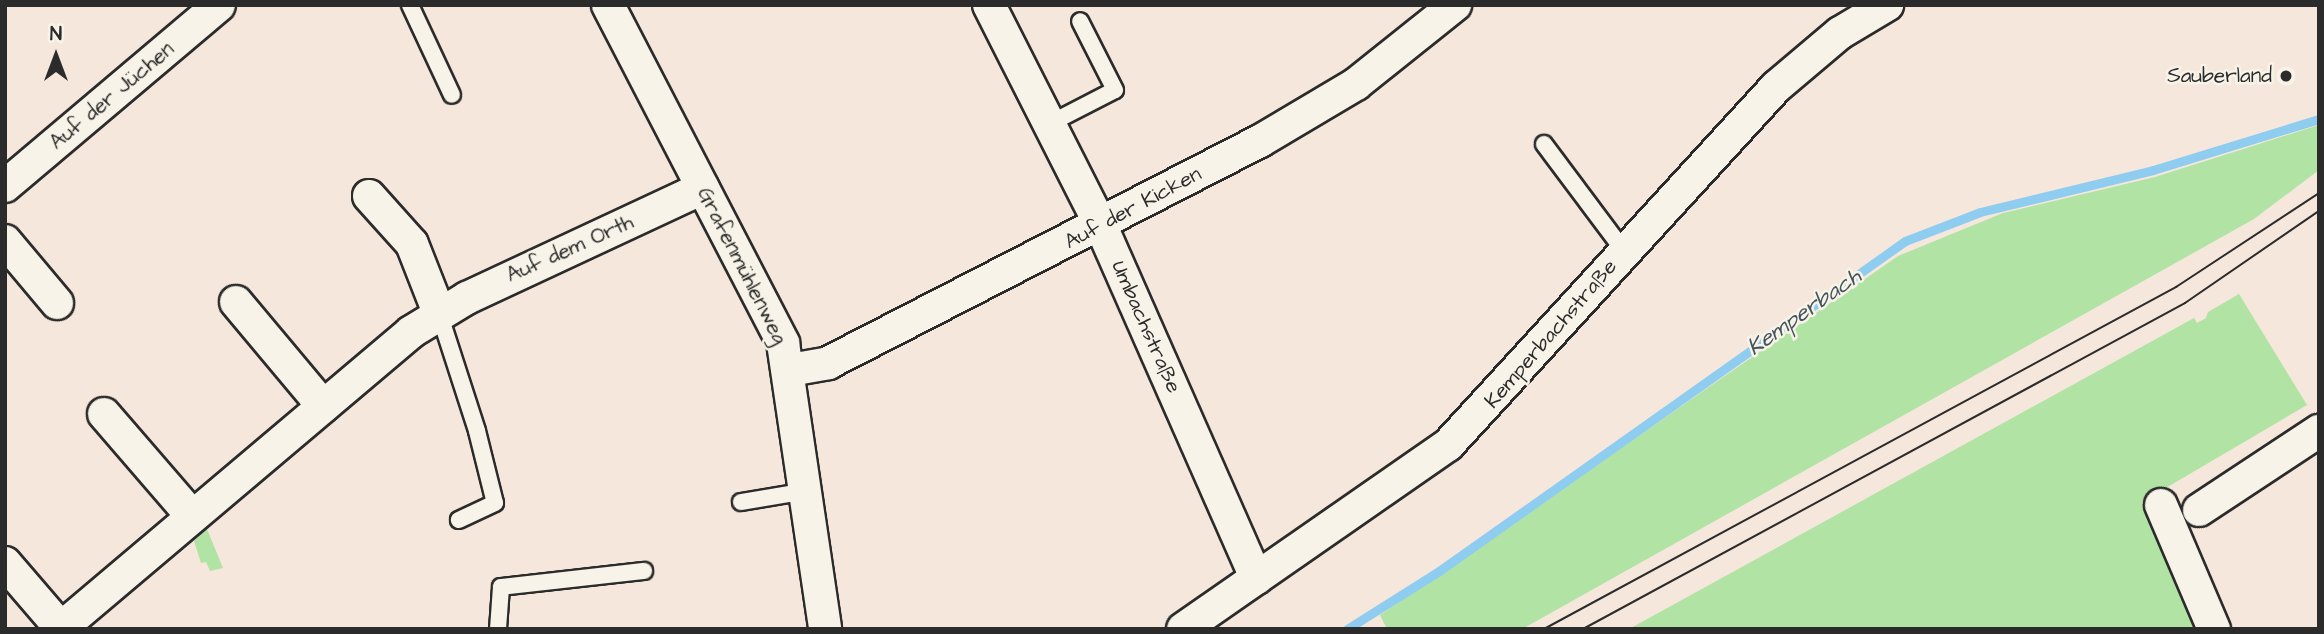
<!DOCTYPE html>
<html>
<head>
<meta charset="utf-8">
<style>
	body { margin:0 }
	#map { position:relative; width:2324px; height:634px; overflow:hidden; background:#f6e7dc; font-family:"Architects Daughter",sans-serif }
	div>[style] { position:absolute }
	.green>* { inset:0; background:#b1e3a4 }
	.stream>* { height:9px; margin:-4.5px; padding:0 4.5px; transform-origin:4.5px; border-radius:4.5px; background:#8fcdf0 }
	.roads { filter:drop-shadow(2px 0 #2b2b2b) drop-shadow(-2px 0 #2b2b2b) drop-shadow(0 2px #2b2b2b) drop-shadow(0 -2px #2b2b2b) }
	.lane>* { height:16px; margin:-8px; padding:0 8px; transform-origin:8px; border-radius:8px; background:#f7f3e8 }
	.street>* { height:32px; margin:-16px; padding:0 16px; transform-origin:16px; border-radius:16px; background:#f7f3e8 }
	.tram>* { height:2px; margin:-1px; padding:0 1px; transform-origin:1px; border-radius:1px; background:#2b2b2b }
	.dots>* { width:19px; height:19px; translate:-50% -50%; box-sizing:border-box; border:4px solid #f7f3e8; border-radius:50% }
	span { translate:-50% -50%; white-space:nowrap; text-align:center; line-height:1.15; -webkit-text-stroke:5px #f7f3e8; paint-order:stroke }
	.poi-label { font-size:21px; color:#2b2b2b }
	.right { translate:-100% -50%; text-align:right }
	.street-label { font-size:21px; color:#2b2b2b }
	.water-label { font-size:23px; color:#44545c; font-style:italic }
	.frame { position:absolute; inset:0; border:7px solid #2b2b2b; pointer-events:none }
	.north { position:absolute; left:21px; top:21px; width:70px; height:70px; -webkit-text-stroke:5px #f7f3e8; paint-order:stroke; rotate:0deg; font-size:19px; font-weight:700; line-height:28px; text-align:center; color:#2b2b2b }
	.north::after { content:''; display:block; margin:auto; width:24px; height:32px; background:#2b2b2b; clip-path:polygon(50% 0,100% 100%,50% 72%,0 100%) }
</style>
</head>
<body>
<div id="map">
	<div class="green">
		<div style="clip-path:polygon(2319px 125px,2319px 170px,2254px 219px,1522px 629px,1387px 629px,1380px 615px,1898px 256px,2003px 213px,2155px 177px)"></div>
		<div style="clip-path:polygon(2239px 294px,2307px 405px,2142px 502px,2202px 629px,1629px 629px,2194px 318px,2197px 323px,2206px 318px,2208px 312px)"></div>
		<div style="clip-path:polygon(207px 529px,223px 568px,210px 571px,206px 562px,201px 563px,194px 541px)"></div>
	</div>
	<div class="stream">
		<div style="left:1347px;top:629px;width:109px;rotate:-32.2deg"></div>
		<div style="left:1439px;top:571px;width:571px;rotate:-35.3deg"></div>
		<div style="left:1905px;top:241px;width:80px;rotate:-21.1deg"></div>
		<div style="left:1980px;top:212px;width:178px;rotate:-13.6deg"></div>
		<div style="left:2153px;top:170px;width:174px;rotate:-17.1deg"></div>
	</div>
	<div class="roads">
		<div class="lane">
			<div style="left:410px;top:5px;width:99px;rotate:65deg"></div>
			<div style="left:1049px;top:124px;width:74px;rotate:-27.3deg"></div>
			<div style="left:1115px;top:90px;width:77px;rotate:-116.9deg"></div>
			<div style="left:1544px;top:144px;width:134px;rotate:53.2deg"></div>
			<div style="left:439px;top:313px;width:124px;rotate:72.1deg"></div>
			<div style="left:477px;top:431px;width:74px;rotate:76deg"></div>
			<div style="left:495px;top:503px;width:40px;rotate:155deg"></div>
			<div style="left:741px;top:502px;width:67px;rotate:-9.5deg"></div>
			<div style="left:498px;top:629px;width:42px;rotate:-85.9deg"></div>
			<div style="left:501px;top:587px;width:144px;rotate:-6.4deg"></div>
		</div>
		<div class="street">
			<div style="left:608px;top:5px;width:381px;rotate:62.6deg"></div>
			<div style="left:783px;top:343px;width:289px;rotate:81.6deg"></div>
			<div style="left:989px;top:5px;width:248px;rotate:63.1deg"></div>
			<div style="left:1101px;top:226px;width:385px;rotate:66.2deg"></div>
			<div style="left:5px;top:186px;width:280px;rotate:-40.2deg"></div>
			<div style="left:369px;top:196px;width:64px;rotate:48.1deg"></div>
			<div style="left:412px;top:244px;width:74px;rotate:68.6deg"></div>
			<div style="left:5px;top:241px;width:81px;rotate:50deg"></div>
			<div style="left:236px;top:302px;width:136px;rotate:50.1deg"></div>
			<div style="left:790px;top:370px;width:39px;rotate:-10deg"></div>
			<div style="left:828px;top:363px;width:486px;rotate:-27.2deg"></div>
			<div style="left:1260px;top:141px;width:112px;rotate:-30.7deg"></div>
			<div style="left:1356px;top:84px;width:127px;rotate:-38.6deg"></div>
			<div style="left:104px;top:414px;width:135px;rotate:49.2deg"></div>
			<div style="left:2161px;top:505px;width:135px;rotate:66.9deg"></div>
			<div style="left:2199px;top:510px;width:144px;rotate:-33.4deg"></div>
			<div style="left:5px;top:563px;width:86px;rotate:49.3deg"></div>
			<div style="left:60px;top:629px;width:460px;rotate:-40.2deg"></div>
			<div style="left:411px;top:332px;width:66px;rotate:-31.3deg"></div>
			<div style="left:467px;top:298px;width:260px;rotate:-25deg"></div>
			<div style="left:1183px;top:629px;width:323px;rotate:-34.8deg"></div>
			<div style="left:1448px;top:445px;width:486px;rotate:-47.5deg"></div>
			<div style="left:1776px;top:87px;width:84px;rotate:-40.2deg"></div>
			<div style="left:1840px;top:33px;width:55px;rotate:-30.8deg"></div>
		</div>
	</div>
	<div class="tram">
		<div style="left:1544px;top:629px;width:719px;rotate:-28.42deg"></div>
		<div style="left:2176px;top:287px;width:171px;rotate:-33.3deg"></div>
		<div style="left:1583px;top:629px;width:685px;rotate:-28.44deg"></div>
		<div style="left:2185px;top:303px;width:163px;rotate:-34.5deg"></div>
	</div>
	<div class="dots">
		<div style="left:2286px;top:76px;background:#2b2b2b"></div>
	</div>
	<div class="poi-label">
		<span class="right" style="left:2272px;top:76px">Sauberland</span>
	</div>
	<div class="street-label">
		<span style="left:112px;top:96px;rotate:-40deg">Auf der Jüchen</span>
		<span style="left:1133px;top:208px;rotate:-28deg">Auf der Kicken</span>
		<span style="left:570px;top:249px;rotate:-24deg">Auf dem Orth</span>
		<span style="left:742px;top:266px;rotate:63deg">Grafenmühlenweg</span>
		<span style="left:1146px;top:327px;rotate:66deg">Umbachstraße</span>
		<span style="left:1551px;top:334px;rotate:-49deg">Kemperbachstraße</span>
	</div>
	<div class="water-label">
		<span style="left:1804px;top:312px;rotate:-35deg">Kemperbach</span>
	</div>
	<div class="frame"></div>
	<div class="north">N</div>
</div>
</body>
</html>
